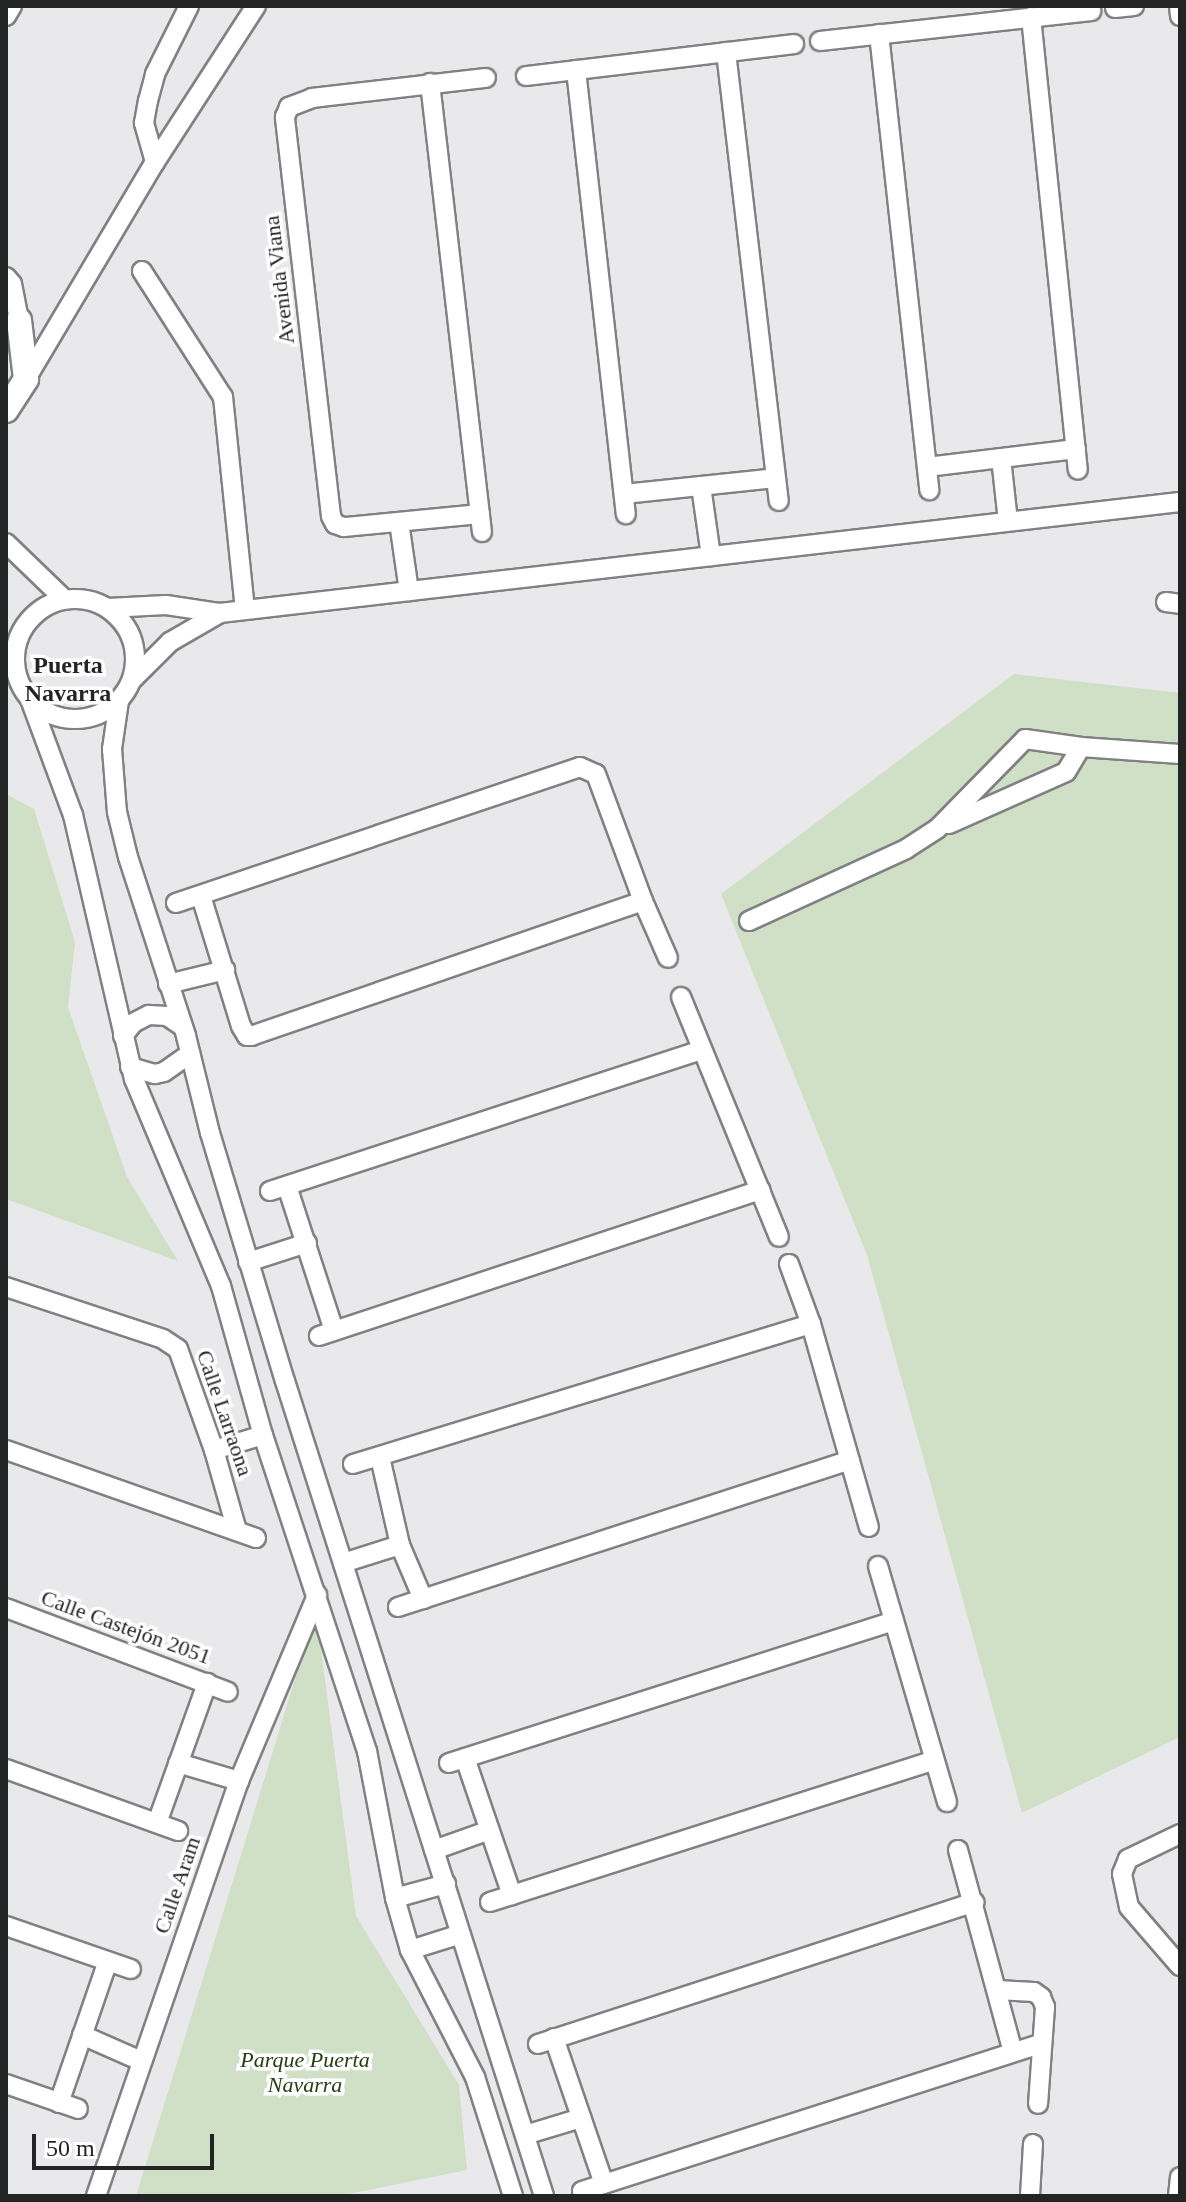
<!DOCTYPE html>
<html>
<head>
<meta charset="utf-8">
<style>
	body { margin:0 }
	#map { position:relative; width:1186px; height:2202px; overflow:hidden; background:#e9e9eb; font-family:"Times New Roman",serif }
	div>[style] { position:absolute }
	.green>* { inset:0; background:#d0e0c7 }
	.roads { filter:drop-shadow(2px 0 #818182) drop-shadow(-2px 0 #818182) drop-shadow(0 2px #818182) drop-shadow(0 -2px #818182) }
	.minor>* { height:18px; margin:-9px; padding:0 9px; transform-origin:9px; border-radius:9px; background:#fff }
	.minor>.ring { margin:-9px; padding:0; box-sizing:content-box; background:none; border:18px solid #fff; border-radius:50% }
	.tertiary>* { height:24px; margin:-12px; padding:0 12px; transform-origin:12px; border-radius:12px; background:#fff }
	span { translate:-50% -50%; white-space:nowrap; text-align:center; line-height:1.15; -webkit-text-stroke:7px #fff; paint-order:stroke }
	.street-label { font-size:22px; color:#232424 }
	.park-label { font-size:22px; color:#243f10; font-style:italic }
	.neighbourhood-label { font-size:24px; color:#232424; font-weight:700 }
	.frame { position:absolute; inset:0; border:8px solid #232424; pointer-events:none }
	.scale { position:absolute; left:32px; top:2134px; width:182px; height:36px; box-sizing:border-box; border:4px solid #232424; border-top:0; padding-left:10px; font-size:24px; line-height:28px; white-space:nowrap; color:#232424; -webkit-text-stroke:6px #fff; paint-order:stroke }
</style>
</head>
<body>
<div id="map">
	<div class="green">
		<div style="clip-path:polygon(1014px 674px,1180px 693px,1180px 1737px,1022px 1813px,867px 1255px,721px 894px)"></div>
		<div style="clip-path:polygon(6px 794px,34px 809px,75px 942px,68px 1007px,127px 1177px,178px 1261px,6px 1199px)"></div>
		<div style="clip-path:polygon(316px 1611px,356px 1916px,459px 2085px,467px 2170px,339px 2196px,136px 2196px)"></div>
	</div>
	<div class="roads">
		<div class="minor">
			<div style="left:1179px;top:6px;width:10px;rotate:84deg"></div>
			<div style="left:1115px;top:8px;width:19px;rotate:-6deg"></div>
			<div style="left:6px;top:16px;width:12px;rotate:-59deg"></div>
			<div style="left:1031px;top:17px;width:455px;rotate:84.1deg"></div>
			<div style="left:879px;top:34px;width:459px;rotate:83.7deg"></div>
			<div style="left:820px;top:41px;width:273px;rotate:-6.3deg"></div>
			<div style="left:726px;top:52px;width:452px;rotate:83.3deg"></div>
			<div style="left:576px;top:70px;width:447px;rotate:83.6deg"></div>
			<div style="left:526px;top:76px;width:270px;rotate:-6.8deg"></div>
			<div style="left:430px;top:83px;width:452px;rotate:83.4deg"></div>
			<div style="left:155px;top:162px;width:186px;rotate:-57.1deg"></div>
			<div style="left:142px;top:271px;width:150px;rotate:57.3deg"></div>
			<div style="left:223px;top:397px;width:213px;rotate:84.1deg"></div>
			<div style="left:6px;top:277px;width:9px;rotate:49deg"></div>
			<div style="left:12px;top:284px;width:37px;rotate:79deg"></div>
			<div style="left:26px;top:379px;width:252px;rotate:-59.3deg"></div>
			<div style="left:155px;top:162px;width:41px;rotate:-105.8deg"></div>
			<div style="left:144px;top:123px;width:22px;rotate:-80deg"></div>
			<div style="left:148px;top:101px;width:28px;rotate:-75deg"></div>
			<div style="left:155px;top:74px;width:76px;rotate:-63.4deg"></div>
			<div style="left:1001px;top:458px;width:63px;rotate:83.7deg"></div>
			<div style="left:927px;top:467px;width:150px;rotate:-6.9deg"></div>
			<div style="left:701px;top:486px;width:71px;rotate:81.9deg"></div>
			<div style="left:624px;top:494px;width:152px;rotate:-6deg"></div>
			<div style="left:480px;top:514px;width:137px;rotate:174.5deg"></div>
			<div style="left:344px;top:527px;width:9px;rotate:-162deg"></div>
			<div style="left:335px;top:524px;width:9px;rotate:-117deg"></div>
			<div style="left:331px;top:516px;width:402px;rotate:-96.6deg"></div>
			<div style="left:285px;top:117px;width:11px;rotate:-68deg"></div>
			<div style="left:289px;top:107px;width:25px;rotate:-21deg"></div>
			<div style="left:312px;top:98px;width:175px;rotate:-6.6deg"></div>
			<div style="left:399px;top:522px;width:70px;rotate:81.8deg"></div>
			<div style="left:6px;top:543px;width:81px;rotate:44deg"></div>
			<div class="ring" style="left:15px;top:599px;width:102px;height:102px"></div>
			<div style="left:1166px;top:602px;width:14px;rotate:8deg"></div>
			<div style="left:108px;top:608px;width:58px;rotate:-3deg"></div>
			<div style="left:166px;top:605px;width:55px;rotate:8.4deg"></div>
			<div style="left:220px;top:613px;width:966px;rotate:-6.6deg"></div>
			<div style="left:132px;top:680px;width:54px;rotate:-45deg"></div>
			<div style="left:170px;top:642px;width:58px;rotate:-30.1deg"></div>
			<div style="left:30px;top:699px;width:124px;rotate:69.7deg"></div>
			<div style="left:73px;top:815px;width:271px;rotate:77deg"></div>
			<div style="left:134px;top:1079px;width:225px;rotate:67.2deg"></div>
			<div style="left:221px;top:1286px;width:155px;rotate:74.3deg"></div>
			<div style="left:263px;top:1435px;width:333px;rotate:71.8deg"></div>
			<div style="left:367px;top:1751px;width:150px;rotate:79.2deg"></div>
			<div style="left:395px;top:1898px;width:54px;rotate:73.9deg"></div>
			<div style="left:410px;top:1950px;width:143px;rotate:62.9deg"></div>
			<div style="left:475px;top:2077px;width:125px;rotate:72.3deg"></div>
			<div style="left:119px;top:701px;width:49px;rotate:98.3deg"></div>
			<div style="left:112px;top:749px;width:63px;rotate:85.5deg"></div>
			<div style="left:117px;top:812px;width:46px;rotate:76.3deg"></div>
			<div style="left:128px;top:857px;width:188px;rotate:72deg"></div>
			<div style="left:186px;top:1036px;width:100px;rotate:76.1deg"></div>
			<div style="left:210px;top:1133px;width:259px;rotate:73.2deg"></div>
			<div style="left:285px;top:1381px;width:855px;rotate:72.37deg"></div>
			<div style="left:949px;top:824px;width:128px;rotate:-24deg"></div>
			<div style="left:1066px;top:772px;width:29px;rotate:-59deg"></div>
			<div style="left:643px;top:901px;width:62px;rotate:66.3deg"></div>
			<div style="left:176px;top:903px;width:426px;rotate:-18.6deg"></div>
			<div style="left:580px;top:767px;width:17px;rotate:24deg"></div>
			<div style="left:596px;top:774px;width:135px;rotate:69.7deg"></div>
			<div style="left:643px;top:901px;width:414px;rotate:161deg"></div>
			<div style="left:252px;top:1036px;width:5px;rotate:180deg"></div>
			<div style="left:247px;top:1036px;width:12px;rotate:-121deg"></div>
			<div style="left:241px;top:1026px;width:136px;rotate:-107.1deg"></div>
			<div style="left:749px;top:921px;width:173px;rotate:-24.6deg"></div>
			<div style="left:906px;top:849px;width:37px;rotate:-33deg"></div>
			<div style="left:937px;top:829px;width:126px;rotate:-45.6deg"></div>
			<div style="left:1025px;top:739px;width:57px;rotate:8.1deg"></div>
			<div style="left:1081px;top:747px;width:99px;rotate:4deg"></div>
			<div style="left:168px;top:984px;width:59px;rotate:-13.8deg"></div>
			<div style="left:681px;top:997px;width:259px;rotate:67.8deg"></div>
			<div style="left:123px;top:1036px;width:16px;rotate:-52deg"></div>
			<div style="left:133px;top:1023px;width:18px;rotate:-27deg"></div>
			<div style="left:149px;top:1015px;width:18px;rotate:3deg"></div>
			<div style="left:167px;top:1016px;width:18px;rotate:34deg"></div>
			<div style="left:130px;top:1067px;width:26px;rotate:16deg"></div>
			<div style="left:155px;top:1074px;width:9px;rotate:-13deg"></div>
			<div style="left:164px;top:1072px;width:32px;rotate:-35deg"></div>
			<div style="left:287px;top:1186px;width:152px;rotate:72deg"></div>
			<div style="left:270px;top:1191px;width:454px;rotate:-18.1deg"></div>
			<div style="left:248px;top:1262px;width:62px;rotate:-17.9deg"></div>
			<div style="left:789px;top:1264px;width:64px;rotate:69.9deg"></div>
			<div style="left:811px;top:1324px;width:211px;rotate:74.1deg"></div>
			<div style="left:6px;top:1287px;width:165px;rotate:18.3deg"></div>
			<div style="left:163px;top:1339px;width:18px;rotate:34deg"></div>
			<div style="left:178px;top:1349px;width:107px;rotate:70.4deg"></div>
			<div style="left:214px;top:1450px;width:84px;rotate:74.1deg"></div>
			<div style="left:319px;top:1336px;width:465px;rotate:-18.3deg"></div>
			<div style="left:6px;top:1450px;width:265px;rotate:19.4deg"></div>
			<div style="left:214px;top:1450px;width:51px;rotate:-17deg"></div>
			<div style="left:380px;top:1457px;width:90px;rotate:77.2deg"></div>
			<div style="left:400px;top:1545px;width:59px;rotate:66.9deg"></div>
			<div style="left:353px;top:1464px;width:479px;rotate:-17deg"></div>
			<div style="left:343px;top:1563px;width:60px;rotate:-17.5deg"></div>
			<div style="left:878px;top:1566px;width:246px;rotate:73.7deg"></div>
			<div style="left:398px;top:1607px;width:475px;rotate:-18deg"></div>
			<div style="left:6px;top:1608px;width:237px;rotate:20.7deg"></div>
			<div style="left:465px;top:1758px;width:145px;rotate:71.1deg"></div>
			<div style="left:178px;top:1763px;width:64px;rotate:16.4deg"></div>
			<div style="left:449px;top:1763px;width:467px;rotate:-17.7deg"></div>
			<div style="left:6px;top:1769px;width:183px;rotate:19.8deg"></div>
			<div style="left:157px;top:1823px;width:149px;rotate:-70.3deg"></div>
			<div style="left:1180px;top:1834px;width:58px;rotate:154.3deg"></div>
			<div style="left:1128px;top:1859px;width:16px;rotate:112deg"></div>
			<div style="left:1122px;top:1874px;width:34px;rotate:78deg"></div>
			<div style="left:1129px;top:1907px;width:78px;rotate:49.2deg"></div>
			<div style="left:434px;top:1850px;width:59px;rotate:-19.7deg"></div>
			<div style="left:958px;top:1850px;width:209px;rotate:74.8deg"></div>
			<div style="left:395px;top:1898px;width:53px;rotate:-15.4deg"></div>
			<div style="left:490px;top:1902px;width:466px;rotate:-17.7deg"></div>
			<div style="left:6px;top:1926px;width:132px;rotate:19deg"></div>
			<div style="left:410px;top:1950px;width:53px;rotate:-17.4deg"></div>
			<div style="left:997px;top:1990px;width:37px;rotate:3deg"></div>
			<div style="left:1034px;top:1992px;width:9px;rotate:36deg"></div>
			<div style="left:1041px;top:1997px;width:11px;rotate:68deg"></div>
			<div style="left:1045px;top:2007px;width:97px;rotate:94.1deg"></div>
			<div style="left:82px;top:2035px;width:64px;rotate:23.8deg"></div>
			<div style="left:554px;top:2038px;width:154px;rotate:71.1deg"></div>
			<div style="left:538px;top:2044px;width:459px;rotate:-18deg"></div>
			<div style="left:6px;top:2084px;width:76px;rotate:19.1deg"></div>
			<div style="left:59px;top:2103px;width:150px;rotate:-71deg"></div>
			<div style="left:525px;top:2135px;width:59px;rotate:-16.9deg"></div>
			<div style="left:582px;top:2191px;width:483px;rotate:-17.8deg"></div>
			<div style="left:96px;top:2196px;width:439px;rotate:-71deg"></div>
			<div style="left:239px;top:1781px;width:202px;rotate:-67.2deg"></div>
			<div style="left:1030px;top:2196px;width:52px;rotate:-86.7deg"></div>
			<div style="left:1178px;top:2196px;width:19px;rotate:-84deg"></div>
		</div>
		<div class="tertiary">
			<div style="left:6px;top:410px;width:37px;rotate:-57deg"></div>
			<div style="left:26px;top:379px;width:59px;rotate:-96.8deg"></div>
		</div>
	</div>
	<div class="street-label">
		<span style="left:279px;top:280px;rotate:-97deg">Avenida Viana</span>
		<span style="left:225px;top:1413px;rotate:71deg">Calle Larraona</span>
		<span style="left:126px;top:1627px;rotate:20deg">Calle Castejón 2051</span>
		<span style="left:177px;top:1885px;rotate:-71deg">Calle Aram</span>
	</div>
	<div class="park-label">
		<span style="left:305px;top:2072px">Parque Puerta<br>Navarra</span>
	</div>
	<div class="neighbourhood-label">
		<span style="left:68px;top:680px">Puerta<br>Navarra</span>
	</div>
	<div class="frame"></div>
	<div class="scale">50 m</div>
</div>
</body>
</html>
